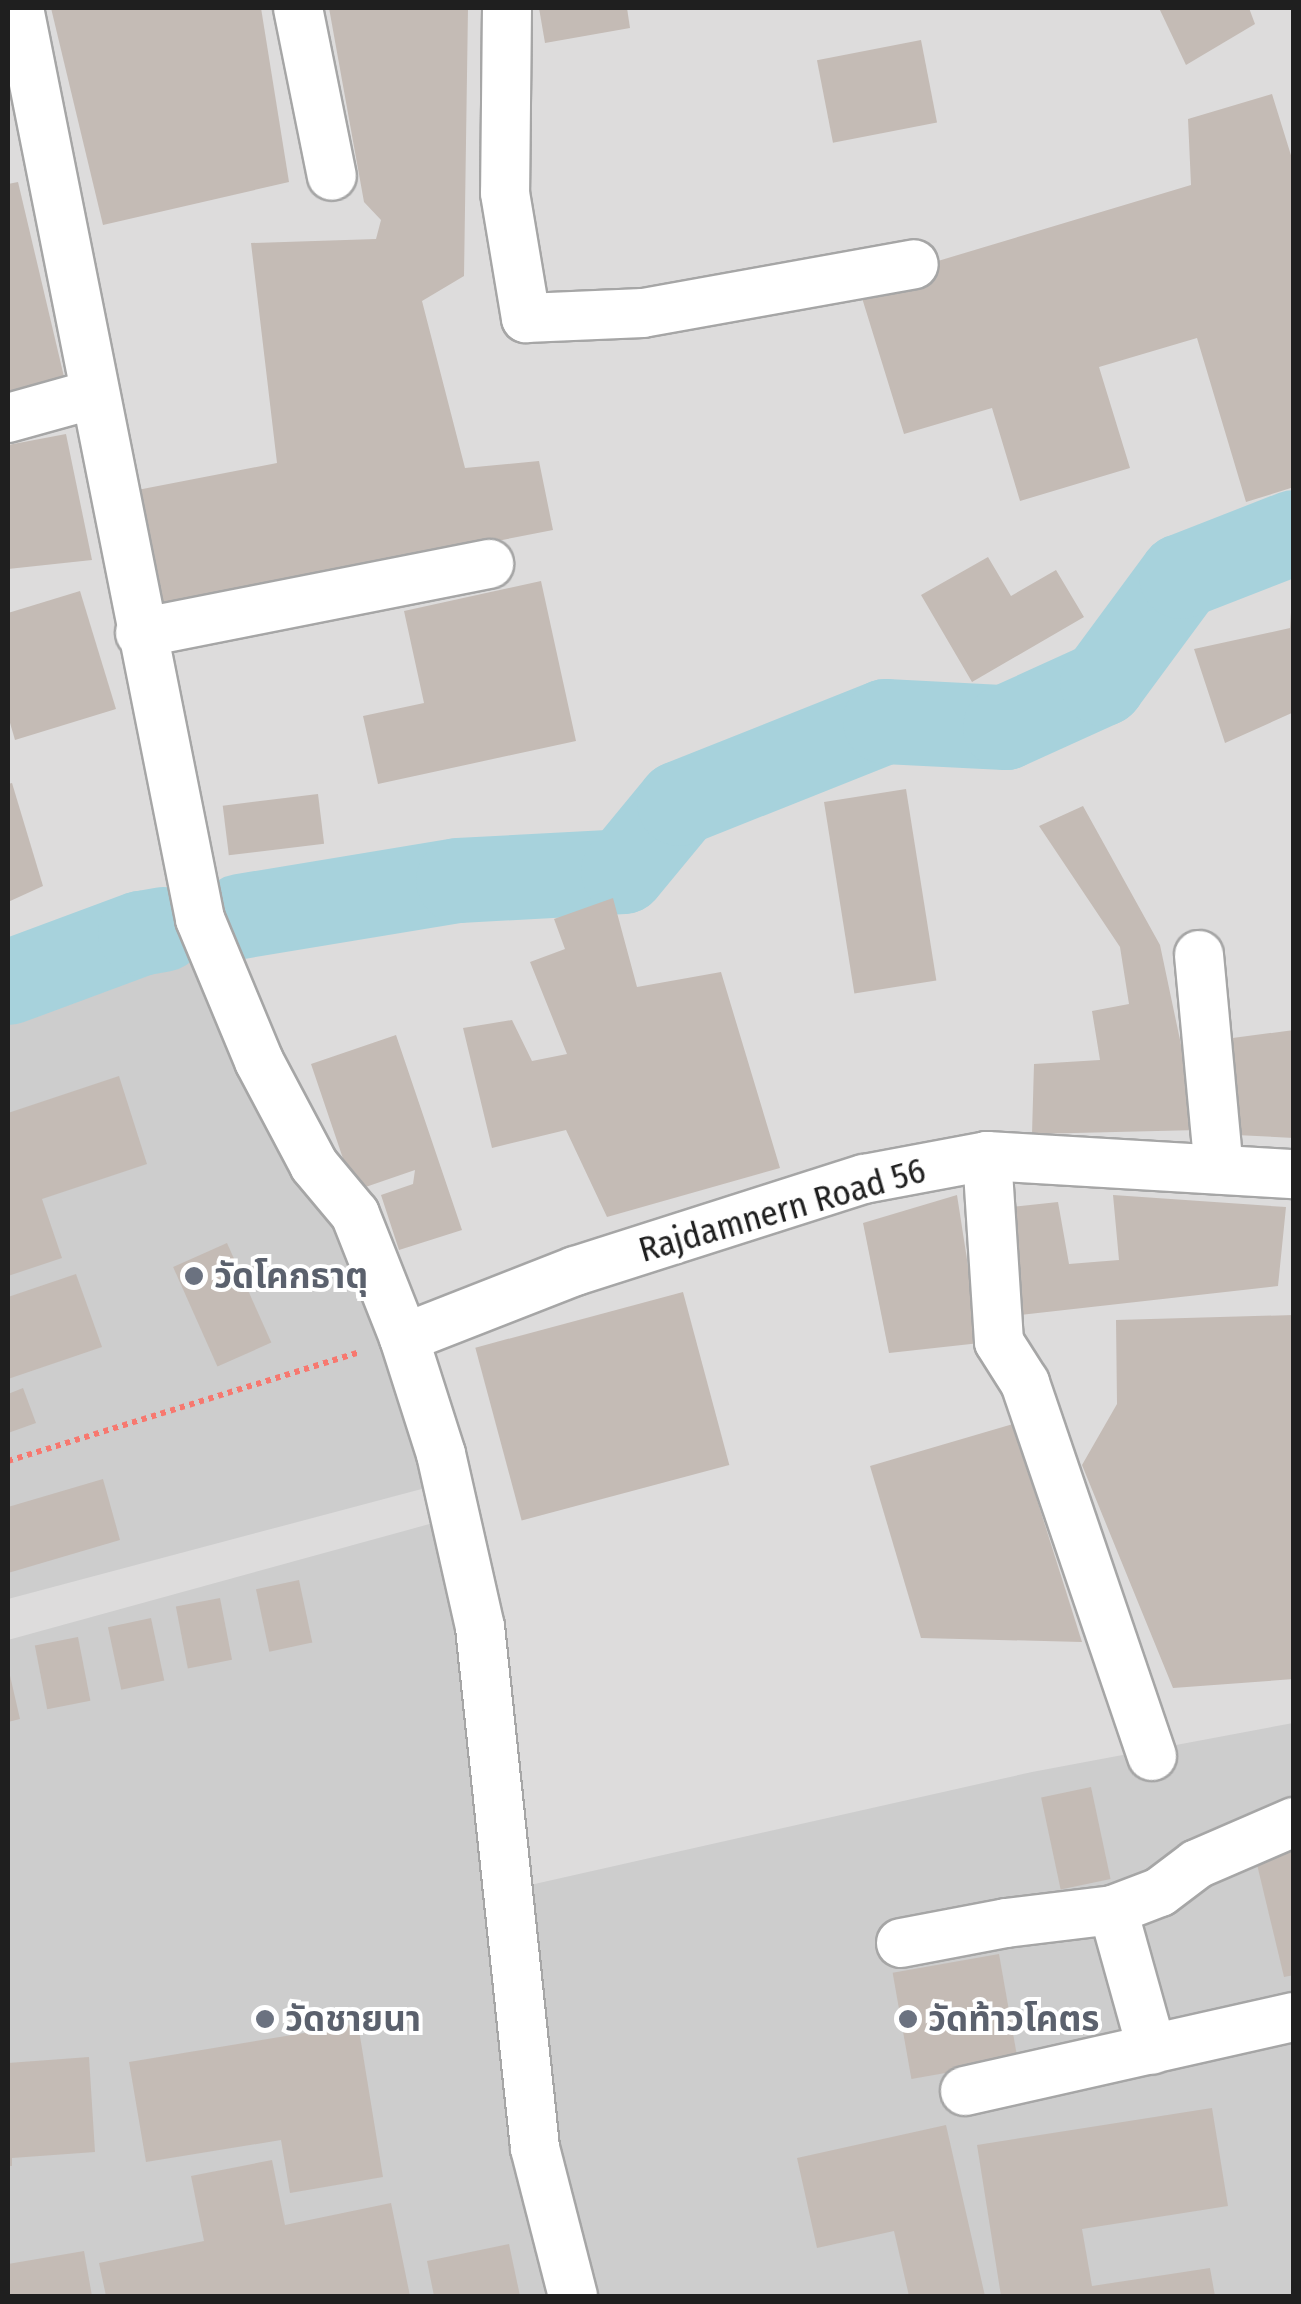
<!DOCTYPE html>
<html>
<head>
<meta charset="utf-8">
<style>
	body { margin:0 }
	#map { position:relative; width:1301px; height:2304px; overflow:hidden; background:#f0ece5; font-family:"Fira Sans Condensed","Noto Sans Thai",sans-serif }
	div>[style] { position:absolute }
	.residential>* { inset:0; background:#dddcdc; transform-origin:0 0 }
	.religious>* { inset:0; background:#cdcdcd }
	.river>* { height:85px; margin:-42.5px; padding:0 42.5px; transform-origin:42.5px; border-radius:42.5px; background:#a7d2dc }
	.building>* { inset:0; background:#c4bbb5; transform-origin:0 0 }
	.path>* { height:6px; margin-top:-3px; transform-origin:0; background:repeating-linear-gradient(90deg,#f7786f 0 5px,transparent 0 10px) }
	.roads { filter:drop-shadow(2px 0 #a6a6a6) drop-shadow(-2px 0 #a6a6a6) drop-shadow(0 2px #a6a6a6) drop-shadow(0 -2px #a6a6a6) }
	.minor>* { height:48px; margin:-24px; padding:0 24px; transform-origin:24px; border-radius:24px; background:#fff }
	.dots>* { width:28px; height:28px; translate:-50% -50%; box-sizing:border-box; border:5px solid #fff; border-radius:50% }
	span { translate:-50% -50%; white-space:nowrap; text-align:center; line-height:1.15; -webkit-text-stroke:8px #fff; paint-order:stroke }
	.street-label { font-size:35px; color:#1f1f1f }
	.worship-label { font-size:35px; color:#5b616d; font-weight:700 }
	.left { translate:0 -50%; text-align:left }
	.frame { position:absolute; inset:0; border:10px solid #1f1f1f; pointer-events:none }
</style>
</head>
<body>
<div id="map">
	<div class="residential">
		<div style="left:8px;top:8px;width:1285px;height:2288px"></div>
	</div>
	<div class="religious">
		<div style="clip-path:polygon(200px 919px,314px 1165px,448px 1482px,8px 1599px,8px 982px,139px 933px)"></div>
		<div style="clip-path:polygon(455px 1517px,508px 1890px,1032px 1772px,1293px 1723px,1293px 2296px,8px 2296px,8px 1640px)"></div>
	</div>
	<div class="river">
		<div style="left:240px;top:916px;width:221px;rotate:-9.4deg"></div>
		<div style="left:458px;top:880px;width:165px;rotate:-3.1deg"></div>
		<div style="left:623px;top:871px;width:88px;rotate:-50.5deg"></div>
		<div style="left:679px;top:803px;width:222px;rotate:-21.7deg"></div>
		<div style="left:885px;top:721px;width:120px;rotate:2.9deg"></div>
		<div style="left:1005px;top:727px;width:107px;rotate:-24.4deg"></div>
		<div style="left:1102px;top:683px;width:133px;rotate:-53.6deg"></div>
		<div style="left:1181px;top:576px;width:121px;rotate:-21.3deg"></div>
		<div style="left:8px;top:982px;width:141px;rotate:-20.4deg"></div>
		<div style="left:140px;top:933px;width:23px;rotate:-10deg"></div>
	</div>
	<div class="building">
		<div style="clip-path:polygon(51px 8px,261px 8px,289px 182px,103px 225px)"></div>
		<div style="clip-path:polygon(329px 8px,468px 8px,464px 276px,422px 301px,465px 468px,539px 461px,553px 530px,156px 608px,127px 492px,277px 463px,251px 243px,376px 239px,381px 220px,364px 202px)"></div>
		<div style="clip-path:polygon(539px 8px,627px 8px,630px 28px,545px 43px)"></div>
		<div style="clip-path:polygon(1159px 8px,1249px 8px,1255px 24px,1186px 65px)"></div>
		<div style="left:921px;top:40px;width:84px;height:106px;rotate:79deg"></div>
		<div style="clip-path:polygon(1272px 94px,1294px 165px,1294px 487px,1246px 502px,1197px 338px,1099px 367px,1130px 468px,1020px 501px,992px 408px,904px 434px,858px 285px,1191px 185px,1188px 119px)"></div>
		<div style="clip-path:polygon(18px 182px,65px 381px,8px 397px,8px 184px)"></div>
		<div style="clip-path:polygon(66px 434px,92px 560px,8px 569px,8px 445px)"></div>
		<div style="clip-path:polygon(988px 557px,1011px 596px,1056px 570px,1084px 617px,972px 682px,921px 595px)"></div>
		<div style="clip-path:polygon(541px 581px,576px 741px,378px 784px,363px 716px,424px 703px,404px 611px)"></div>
		<div style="clip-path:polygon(80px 591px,116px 709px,15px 740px,8px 716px,8px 613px)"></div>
		<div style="clip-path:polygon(1291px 612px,1294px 712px,1225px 743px,1194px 649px,1290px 628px)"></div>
		<div style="clip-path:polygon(12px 783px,43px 886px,8px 902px,8px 784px)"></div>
		<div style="left:906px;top:789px;width:194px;height:83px;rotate:81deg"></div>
		<div style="left:318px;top:794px;width:50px;height:96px;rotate:83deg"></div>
		<div style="clip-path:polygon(1083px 806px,1160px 945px,1199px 1130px,1032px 1134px,1034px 1064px,1100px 1060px,1092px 1011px,1129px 1004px,1120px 947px,1039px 826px)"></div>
		<div style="clip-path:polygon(613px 898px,637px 987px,721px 972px,780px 1168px,607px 1217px,566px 1130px,492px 1148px,463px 1028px,512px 1020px,532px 1061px,567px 1054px,530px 962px,565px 949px,554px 919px)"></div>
		<div style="clip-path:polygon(1294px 1030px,1294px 1138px,1236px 1135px,1225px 1039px)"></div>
		<div style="clip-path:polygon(396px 1035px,462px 1230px,399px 1250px,381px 1195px,413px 1184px,415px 1170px,354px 1191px,311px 1064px)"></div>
		<div style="clip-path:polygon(119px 1076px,147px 1164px,42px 1199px,62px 1258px,8px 1276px,8px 1113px)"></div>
		<div style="clip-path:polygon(957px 1195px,980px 1343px,889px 1353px,863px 1223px)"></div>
		<div style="clip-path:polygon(1113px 1195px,1286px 1207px,1278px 1286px,1020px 1315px,1011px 1207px,1058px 1202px,1069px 1264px,1119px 1260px)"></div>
		<div style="left:227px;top:1243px;width:109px;height:59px;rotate:66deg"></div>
		<div style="clip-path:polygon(76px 1274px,102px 1347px,8px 1379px,8px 1297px)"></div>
		<div style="left:683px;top:1292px;width:179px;height:215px;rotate:75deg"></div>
		<div style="clip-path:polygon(1294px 1315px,1294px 1679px,1173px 1688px,1082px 1465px,1117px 1404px,1116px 1320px)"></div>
		<div style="clip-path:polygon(23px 1388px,36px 1423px,8px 1433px,8px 1394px)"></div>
		<div style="clip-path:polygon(1013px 1424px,1082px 1642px,921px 1638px,870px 1466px)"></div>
		<div style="clip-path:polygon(103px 1479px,120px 1540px,8px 1573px,8px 1507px)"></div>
		<div style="left:299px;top:1580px;width:64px;height:44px;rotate:78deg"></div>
		<div style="left:220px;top:1598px;width:63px;height:45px;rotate:79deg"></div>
		<div style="left:151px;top:1618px;width:64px;height:44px;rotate:78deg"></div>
		<div style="left:78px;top:1637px;width:65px;height:44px;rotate:79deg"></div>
		<div style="clip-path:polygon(8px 1667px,20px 1719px,8px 1722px)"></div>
		<div style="left:1091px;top:1787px;width:94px;height:51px;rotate:78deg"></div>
		<div style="clip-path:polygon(1294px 1847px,1294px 1975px,1284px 1977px,1255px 1856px)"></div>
		<div style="left:999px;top:1954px;width:108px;height:108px;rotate:80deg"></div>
		<div style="clip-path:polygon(358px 2024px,383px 2177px,290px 2193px,281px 2140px,146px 2162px,129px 2062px)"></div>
		<div style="clip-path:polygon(89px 2057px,95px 2152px,12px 2158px,12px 2166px,8px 2166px,8px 2063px)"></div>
		<div style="clip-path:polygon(1212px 2108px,1228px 2206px,1082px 2229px,1092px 2286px,1210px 2268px,1215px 2296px,1001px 2296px,977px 2145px)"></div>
		<div style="clip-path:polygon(946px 2125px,985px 2296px,909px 2296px,894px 2231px,817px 2248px,797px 2158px)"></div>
		<div style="clip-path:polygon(272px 2160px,285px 2225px,391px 2203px,410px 2296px,106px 2296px,99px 2263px,204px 2241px,191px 2176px)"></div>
		<div style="clip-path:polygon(509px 2244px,520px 2296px,434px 2296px,427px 2261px)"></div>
		<div style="clip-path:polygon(84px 2251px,92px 2296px,8px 2296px,8px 2264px)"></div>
	</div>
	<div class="path">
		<div style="left:8px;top:1461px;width:368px;rotate:-17.2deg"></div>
	</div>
	<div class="roads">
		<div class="minor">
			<div style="left:19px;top:8px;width:929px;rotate:78.76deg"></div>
			<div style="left:200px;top:919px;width:154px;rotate:67.4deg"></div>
			<div style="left:259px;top:1061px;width:118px;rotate:62.1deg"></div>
			<div style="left:314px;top:1165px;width:64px;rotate:50.1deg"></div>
			<div style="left:355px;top:1214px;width:133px;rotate:68.4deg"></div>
			<div style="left:404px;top:1338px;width:122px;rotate:72.3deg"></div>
			<div style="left:441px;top:1454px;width:177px;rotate:77.3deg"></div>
			<div style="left:480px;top:1627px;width:524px;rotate:83.97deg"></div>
			<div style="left:535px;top:2148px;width:153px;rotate:75.6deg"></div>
			<div style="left:298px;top:8px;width:171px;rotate:78.6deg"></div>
			<div style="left:507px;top:8px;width:185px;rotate:90.6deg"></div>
			<div style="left:505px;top:193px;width:127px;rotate:80.5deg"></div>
			<div style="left:526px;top:318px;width:117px;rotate:-2.4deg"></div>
			<div style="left:643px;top:313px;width:275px;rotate:-10.2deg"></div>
			<div style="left:8px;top:418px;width:89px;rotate:-15.6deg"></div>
			<div style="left:140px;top:633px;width:356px;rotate:-11.2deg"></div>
			<div style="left:1199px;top:955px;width:215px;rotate:84.7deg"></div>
			<div style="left:987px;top:1156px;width:186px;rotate:86.3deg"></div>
			<div style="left:999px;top:1342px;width:49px;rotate:57.6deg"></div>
			<div style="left:1025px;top:1383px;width:394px;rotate:71.2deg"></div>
			<div style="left:404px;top:1338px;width:184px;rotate:-21.4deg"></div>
			<div style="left:575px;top:1271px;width:303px;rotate:-17.7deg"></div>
			<div style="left:864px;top:1179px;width:125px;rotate:-10.6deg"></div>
			<div style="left:987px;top:1156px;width:308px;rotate:3.4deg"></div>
			<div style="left:1113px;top:1910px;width:145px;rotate:74.4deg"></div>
			<div style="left:901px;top:1943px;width:107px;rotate:-10.8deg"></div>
			<div style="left:1006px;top:1923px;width:108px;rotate:-6.9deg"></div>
			<div style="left:1113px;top:1910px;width:50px;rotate:-21deg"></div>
			<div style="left:1160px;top:1892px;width:46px;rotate:-37.1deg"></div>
			<div style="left:1197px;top:1864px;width:106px;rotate:-23.4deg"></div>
			<div style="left:965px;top:2091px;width:337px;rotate:-12.7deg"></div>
		</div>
	</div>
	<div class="dots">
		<div style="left:194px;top:1276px;background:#6b7280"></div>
		<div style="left:265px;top:2019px;background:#6b7280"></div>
		<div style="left:908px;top:2019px;background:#6b7280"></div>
	</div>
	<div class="street-label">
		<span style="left:782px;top:1210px;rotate:-16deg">Rajdamnern Road 56</span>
	</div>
	<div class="worship-label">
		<span class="left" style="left:214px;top:1276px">วัดโคกธาตุ</span>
		<span class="left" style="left:285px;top:2019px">วัดชายนา</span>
		<span class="left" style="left:928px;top:2019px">วัดท้าวโคตร</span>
	</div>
	<div class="frame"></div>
</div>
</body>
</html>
